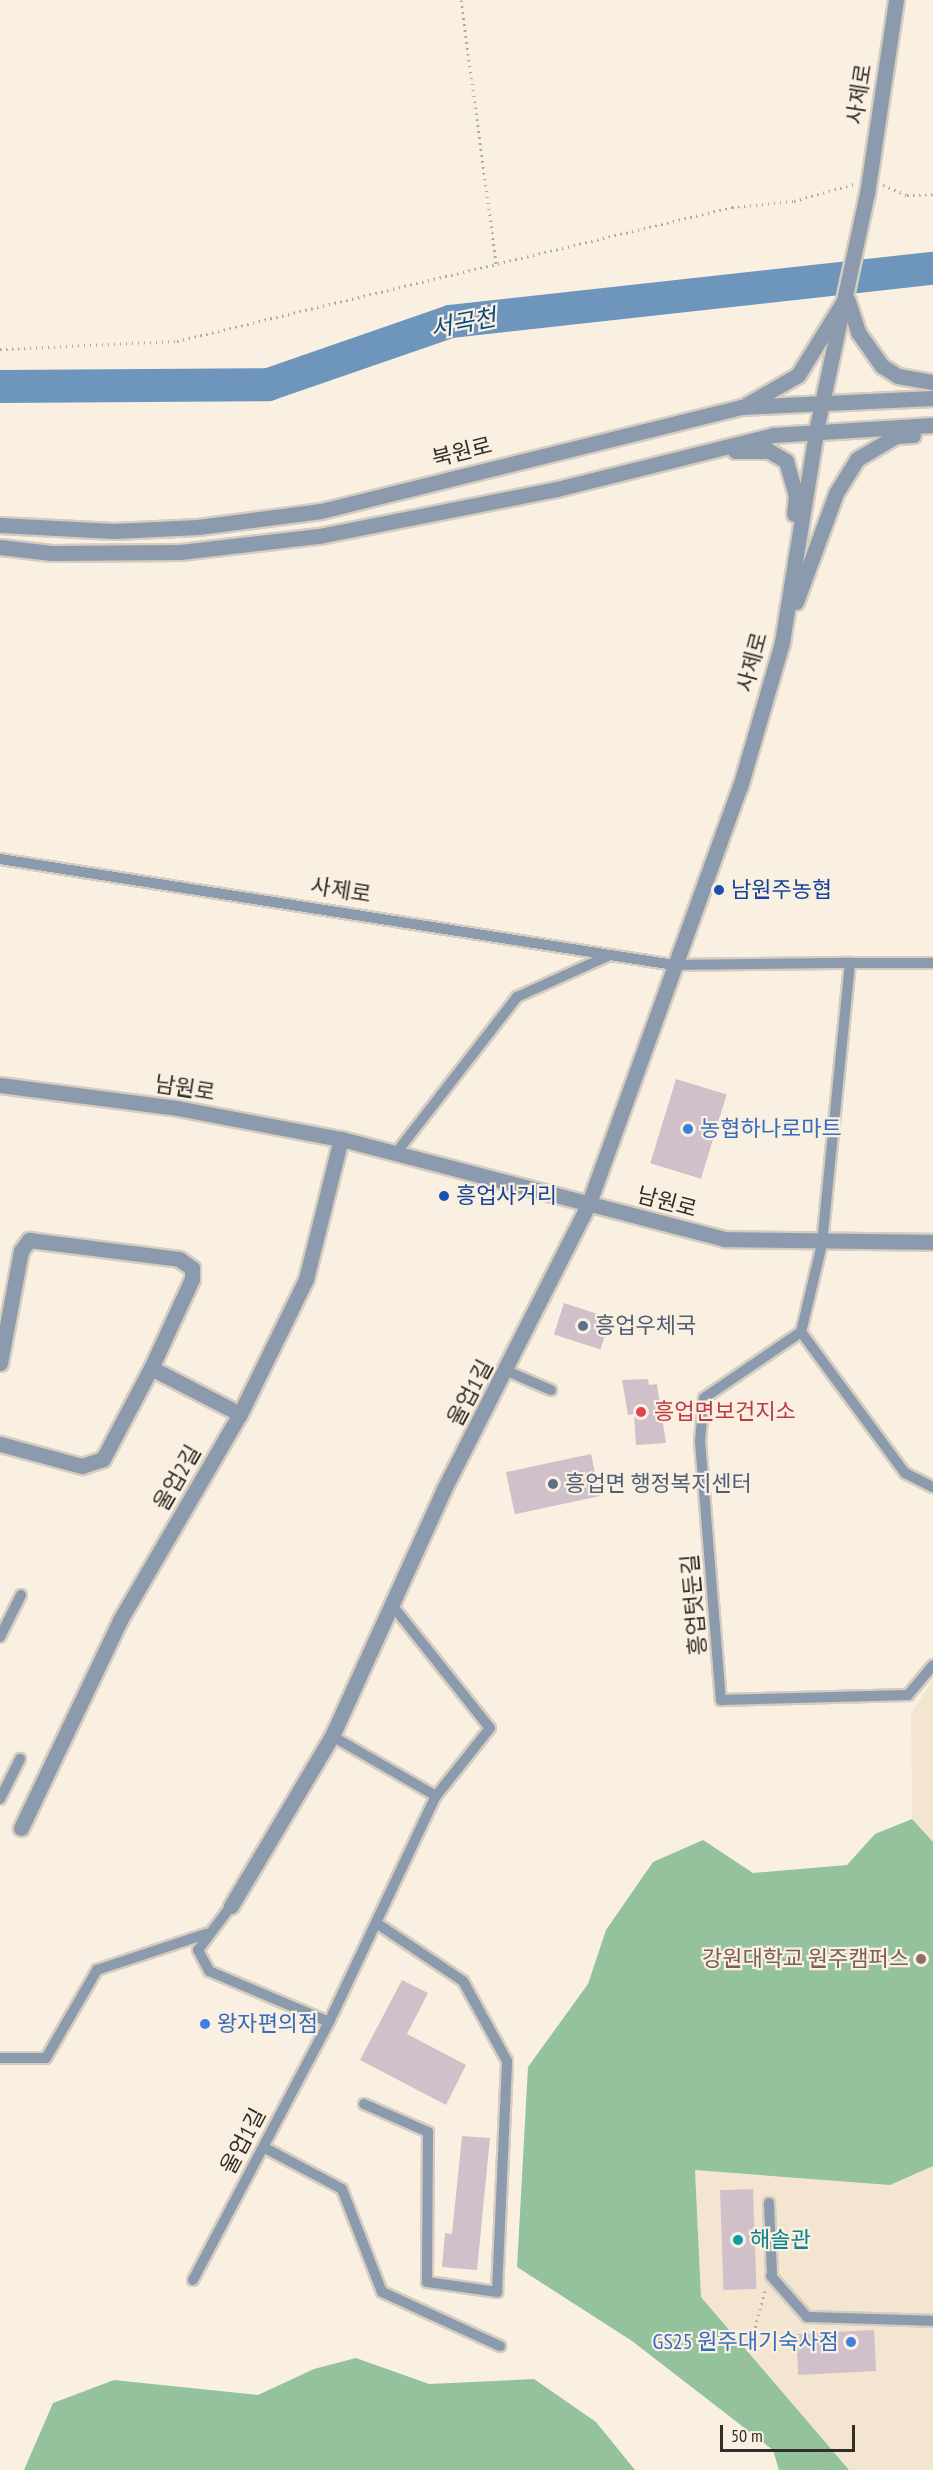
<!DOCTYPE html>
<html>
<head>
<meta charset="utf-8">
<style>
	body { margin:0 }
	#map { position:relative; width:933px; height:2470px; overflow:hidden; background:#faf0e2; font-family:"PT Sans Narrow","Noto Sans KR",sans-serif }
	div>[style] { position:absolute }
	.built>* { inset:0; background:#f4e5d1 }
	.forest>* { inset:0; background:#93c29d }
	.river>* { height:33px; margin:-16.5px; padding:0 16.5px; transform-origin:16.5px; border-radius:16.5px; background:#6e96bd }
	.building>* { inset:0; background:#d0c0c9; transform-origin:0 0 }
	.path>* { height:3px; margin-top:-1.5px; transform-origin:0; background:repeating-linear-gradient(90deg,#b2aaa0 0 1.5px,transparent 0 6px) }
	.roads { filter:drop-shadow(2px 0 #d6cdc1) drop-shadow(-2px 0 #d6cdc1) drop-shadow(0 2px #d6cdc1) drop-shadow(0 -2px #d6cdc1) }
	.service>* { height:10px; margin:-5px; padding:0 5px; transform-origin:5px; border-radius:5px; background:#8c9aad }
	.minor>* { height:15px; margin:-7.5px; padding:0 7.5px; transform-origin:7.5px; border-radius:7.5px; background:#8c9aad }
	.tertiary>* { height:15px; margin:-7.5px; padding:0 7.5px; transform-origin:7.5px; border-radius:7.5px; background:#8c9aad }
	.dots>* { width:16px; height:16px; translate:-50% -50%; box-sizing:border-box; border:3px solid #faf0e2; border-radius:50% }
	span { translate:-50% -50%; white-space:nowrap; text-align:center; line-height:1.15; -webkit-text-stroke:4.5px #faf0e2; paint-order:stroke }
	.street-label { font-size:22px; color:#322e29 }
	.transit-label { font-size:22px; color:#164399 }
	.left { translate:0 -50%; text-align:left }
	.shop-label { font-size:22px; color:#366cbe }
	.right { translate:-100% -50%; text-align:right }
	.service-label { font-size:22px; color:#4e5e75 }
	.health-label { font-size:22px; color:#be3a42 }
	.education-label { font-size:22px; color:#785e54 }
	.culture-label { font-size:22px; color:#0d838f }
	.water-label { font-size:24px; color:#0b4c7e; font-style:italic }
	.scale { position:absolute; left:720px; top:2425px; width:135px; height:27px; box-sizing:border-box; border:3px solid #322e29; border-top:0; padding-left:8px; font-size:18px; line-height:21px; white-space:nowrap; color:#322e29; -webkit-text-stroke:4px #faf0e2; paint-order:stroke }
</style>
</head>
<body>
<div id="map">
	<div class="built">
		<div style="clip-path:polygon(933px 1679px,933px 2470px,849px 2470px,701px 2297px,695px 2170px,912px 1819px,911px 1714px)"></div>
	</div>
	<div class="forest">
		<div style="clip-path:polygon(912px 1819px,933px 1842px,933px 2166px,890px 2185px,695px 2170px,701px 2297px,849px 2470px,779px 2470px,773px 2450px,632px 2341px,517px 2267px,528px 2067px,588px 1984px,606px 1930px,653px 1862px,703px 1840px,753px 1873px,847px 1865px,875px 1834px)"></div>
		<div style="clip-path:polygon(356px 2358px,429px 2384px,534px 2379px,596px 2422px,635px 2470px,24px 2470px,53px 2403px,114px 2380px,258px 2395px,314px 2369px)"></div>
	</div>
	<div class="river">
		<div style="left:0;top:386px;width:268px;rotate:-0.4deg"></div>
		<div style="left:268px;top:384px;width:193px;rotate:-19.1deg"></div>
		<div style="left:450px;top:321px;width:486px;rotate:-6.3deg"></div>
	</div>
	<div class="building">
		<div style="left:676px;top:1079px;width:53px;height:88px;rotate:17deg"></div>
		<div style="left:564px;top:1303px;width:49px;height:33px;rotate:18deg"></div>
		<div style="clip-path:polygon(648px 1379px,649px 1385px,657px 1384px,666px 1443px,636px 1445px,634px 1414px,628px 1415px,622px 1380px)"></div>
		<div style="left:591px;top:1454px;width:43px;height:87px;rotate:78deg"></div>
		<div style="clip-path:polygon(402px 1980px,428px 1993px,407px 2034px,466px 2065px,446px 2105px,360px 2060px)"></div>
		<div style="clip-path:polygon(462px 2136px,490px 2138px,477px 2270px,442px 2267px,445px 2233px,452px 2234px)"></div>
		<div style="left:753px;top:2189px;width:100px;height:33px;rotate:88deg"></div>
		<div style="left:874px;top:2330px;width:41px;height:78px;rotate:87deg"></div>
	</div>
	<div class="path">
		<div style="left:461px;top:0;width:266px;rotate:82.4deg"></div>
		<div style="left:883px;top:185px;width:26px;rotate:23deg"></div>
		<div style="left:907px;top:195px;width:26px;rotate:-2deg"></div>
		<div style="left:0;top:349px;width:177px;rotate:-2.6deg"></div>
		<div style="left:177px;top:341px;width:571px;rotate:-13.57deg"></div>
		<div style="left:732px;top:207px;width:62px;rotate:-5.5deg"></div>
		<div style="left:794px;top:201px;width:62px;rotate:-15.8deg"></div>
		<div style="left:765px;top:2291px;width:78px;rotate:104.9deg"></div>
		<div style="left:745px;top:2366px;width:133px;rotate:51.4deg"></div>
	</div>
	<div class="roads">
		<div class="service">
			<div style="left:0;top:859px;width:682px;rotate:8.94deg"></div>
			<div style="left:674px;top:965px;width:176px;rotate:-0.7deg"></div>
			<div style="left:850px;top:963px;width:282px;rotate:95.7deg"></div>
			<div style="left:822px;top:1244px;width:90px;rotate:103.4deg"></div>
			<div style="left:801px;top:1332px;width:175px;rotate:53.6deg"></div>
			<div style="left:905px;top:1473px;width:31px;rotate:27deg"></div>
			<div style="left:850px;top:963px;width:83px"></div>
			<div style="left:396px;top:1153px;width:197px;rotate:-52.2deg"></div>
			<div style="left:517px;top:997px;width:102px;rotate:-24.3deg"></div>
			<div style="left:801px;top:1332px;width:117px;rotate:145.8deg"></div>
			<div style="left:704px;top:1398px;width:43px;rotate:95.3deg"></div>
			<div style="left:700px;top:1441px;width:260px;rotate:85.4deg"></div>
			<div style="left:721px;top:1700px;width:187px;rotate:-1.5deg"></div>
			<div style="left:908px;top:1695px;width:39px;rotate:-50deg"></div>
			<div style="left:507px;top:1371px;width:48px;rotate:23.4deg"></div>
			<div style="left:392px;top:1605px;width:157px;rotate:51.5deg"></div>
			<div style="left:490px;top:1728px;width:87px;rotate:128.5deg"></div>
			<div style="left:0;top:1637px;width:47px;rotate:-63.4deg"></div>
			<div style="left:0;top:1799px;width:45px;rotate:-63.4deg"></div>
			<div style="left:231px;top:1906px;width:55px;rotate:126.9deg"></div>
			<div style="left:198px;top:1950px;width:24px;rotate:62deg"></div>
			<div style="left:209px;top:1971px;width:130px;rotate:23deg"></div>
			<div style="left:0;top:2058px;width:46px"></div>
			<div style="left:46px;top:2058px;width:102px;rotate:-59.9deg"></div>
			<div style="left:97px;top:1970px;width:115px;rotate:-18.3deg"></div>
			<div style="left:364px;top:2104px;width:70px;rotate:23.6deg"></div>
			<div style="left:428px;top:2132px;width:150px;rotate:90.4deg"></div>
			<div style="left:427px;top:2282px;width:71px;rotate:8.1deg"></div>
			<div style="left:497px;top:2292px;width:231px;rotate:-87.5deg"></div>
			<div style="left:507px;top:2061px;width:91px;rotate:-118.8deg"></div>
			<div style="left:463px;top:1981px;width:102px;rotate:-146.2deg"></div>
			<div style="left:265px;top:2148px;width:87px;rotate:28deg"></div>
			<div style="left:342px;top:2189px;width:110px;rotate:68.8deg"></div>
			<div style="left:382px;top:2292px;width:130px;rotate:24.6deg"></div>
			<div style="left:769px;top:2203px;width:71px;rotate:87.6deg"></div>
			<div style="left:771px;top:2276px;width:55px;rotate:48.7deg"></div>
			<div style="left:807px;top:2317px;width:126px;rotate:1.8deg"></div>
			<div style="left:193px;top:2280px;width:292px;rotate:-62.2deg"></div>
			<div style="left:329px;top:2022px;width:250px;rotate:-64.7deg"></div>
			<div style="left:436px;top:1796px;width:120px;rotate:-150deg"></div>
		</div>
		<div class="minor">
			<div style="left:0;top:1363px;width:114px;rotate:-79.4deg"></div>
			<div style="left:21px;top:1251px;width:14px;rotate:-54deg"></div>
			<div style="left:29px;top:1240px;width:151px;rotate:7.2deg"></div>
			<div style="left:179px;top:1259px;width:16px;rotate:35deg"></div>
			<div style="left:192px;top:1268px;width:11px;rotate:90deg"></div>
			<div style="left:192px;top:1279px;width:98px;rotate:114.7deg"></div>
			<div style="left:151px;top:1368px;width:103px;rotate:117.8deg"></div>
			<div style="left:103px;top:1459px;width:22px;rotate:162deg"></div>
			<div style="left:82px;top:1466px;width:85px;rotate:-165deg"></div>
			<div style="left:151px;top:1368px;width:100px;rotate:27.3deg"></div>
			<div style="left:21px;top:1828px;width:230px;rotate:-64.5deg"></div>
			<div style="left:120px;top:1620px;width:238px;rotate:-59.8deg"></div>
			<div style="left:240px;top:1414px;width:150px;rotate:-63.9deg"></div>
			<div style="left:306px;top:1279px;width:144px;rotate:-76deg"></div>
			<div style="left:231px;top:1906px;width:198px;rotate:-59.3deg"></div>
			<div style="left:332px;top:1736px;width:271px;rotate:-65.6deg"></div>
			<div style="left:444px;top:1489px;width:321px;rotate:-63.1deg"></div>
		</div>
		<div class="tertiary">
			<div style="left:848px;top:301px;width:33px;rotate:72deg"></div>
			<div style="left:858px;top:332px;width:42px;rotate:54.8deg"></div>
			<div style="left:882px;top:366px;width:19px;rotate:32deg"></div>
			<div style="left:898px;top:376px;width:36px;rotate:10deg"></div>
			<div style="left:746px;top:405px;width:60px;rotate:-30deg"></div>
			<div style="left:798px;top:375px;width:86px;rotate:-58.3deg"></div>
			<div style="left:735px;top:451px;width:34px"></div>
			<div style="left:769px;top:451px;width:20px;rotate:30deg"></div>
			<div style="left:786px;top:461px;width:35px;rotate:74deg"></div>
			<div style="left:796px;top:495px;width:19px;rotate:96deg"></div>
			<div style="left:0;top:525px;width:114px;rotate:3deg"></div>
			<div style="left:114px;top:531px;width:84px;rotate:-2.7deg"></div>
			<div style="left:198px;top:527px;width:124px;rotate:-7.4deg"></div>
			<div style="left:321px;top:511px;width:433px;rotate:-13.9deg"></div>
			<div style="left:741px;top:407px;width:192px;rotate:-2.7deg"></div>
			<div style="left:0;top:547px;width:52px;rotate:6.6deg"></div>
			<div style="left:52px;top:553px;width:128px;rotate:-0.4deg"></div>
			<div style="left:180px;top:552px;width:140px;rotate:-6.6deg"></div>
			<div style="left:319px;top:536px;width:243px;rotate:-11.2deg"></div>
			<div style="left:557px;top:489px;width:223px;rotate:-14deg"></div>
			<div style="left:773px;top:435px;width:160px;rotate:-3.6deg"></div>
			<div style="left:796px;top:602px;width:116px;rotate:-69.8deg"></div>
			<div style="left:836px;top:493px;width:40px;rotate:-58deg"></div>
			<div style="left:857px;top:459px;width:45px;rotate:-30.5deg"></div>
			<div style="left:896px;top:436px;width:17px;rotate:-3deg"></div>
			<div style="left:0;top:1085px;width:178px;rotate:7.4deg"></div>
			<div style="left:177px;top:1108px;width:167px;rotate:10.7deg"></div>
			<div style="left:341px;top:1139px;width:396px;rotate:14.6deg"></div>
			<div style="left:724px;top:1239px;width:209px;rotate:0.8deg"></div>
			<div style="left:589px;top:1203px;width:443px;rotate:-70.1deg"></div>
			<div style="left:740px;top:787px;width:151px;rotate:-73.8deg"></div>
			<div style="left:782px;top:642px;width:214px;rotate:-80.8deg"></div>
			<div style="left:816px;top:431px;width:242px;rotate:-77.9deg"></div>
			<div style="left:867px;top:194px;width:196px;rotate:-81.5deg"></div>
		</div>
	</div>
	<div class="dots">
		<div style="left:719px;top:890px;background:#1a4fb4"></div>
		<div style="left:688px;top:1129px;background:#3f7fe0"></div>
		<div style="left:444px;top:1196px;background:#1a4fb4"></div>
		<div style="left:583px;top:1326px;background:#5c6f8a"></div>
		<div style="left:641px;top:1412px;background:#e0444e"></div>
		<div style="left:553px;top:1484px;background:#5c6f8a"></div>
		<div style="left:921px;top:1959px;background:#8d6e63"></div>
		<div style="left:205px;top:2024px;background:#3f7fe0"></div>
		<div style="left:738px;top:2240px;background:#0f9aa8"></div>
		<div style="left:851px;top:2342px;background:#3f7fe0"></div>
	</div>
	<div class="street-label">
		<span style="left:859px;top:94px;rotate:-81deg">사제로</span>
		<span style="left:462px;top:452px;rotate:-14deg">북원로</span>
		<span style="left:752px;top:662px;rotate:-75deg">사제로</span>
		<span style="left:341px;top:890px;rotate:9deg">사제로</span>
		<span style="left:185px;top:1088px;rotate:9deg">남원로</span>
		<span style="left:667px;top:1202px;rotate:15deg">남원로</span>
		<span style="left:470px;top:1393px;rotate:-62deg">울업1길</span>
		<span style="left:177px;top:1478px;rotate:-60deg">울업2길</span>
		<span style="left:694px;top:1605px;rotate:-95deg">흥업텃둔길</span>
		<span style="left:243px;top:2141px;rotate:-62deg">울업1길</span>
	</div>
	<div class="transit-label">
		<span class="left" style="left:731px;top:890px">남원주농협</span>
		<span class="left" style="left:456px;top:1196px">흥업사거리</span>
	</div>
	<div class="shop-label">
		<span class="left" style="left:700px;top:1129px">농협하나로마트</span>
		<span class="left" style="left:217px;top:2024px">왕자편의점</span>
		<span class="right" style="left:839px;top:2342px">GS25 원주대기숙사점</span>
	</div>
	<div class="service-label">
		<span class="left" style="left:595px;top:1326px">흥업우체국</span>
		<span class="left" style="left:565px;top:1484px">흥업면 행정복지센터</span>
	</div>
	<div class="health-label">
		<span class="left" style="left:654px;top:1412px">흥업면보건지소</span>
	</div>
	<div class="education-label">
		<span class="right" style="left:909px;top:1959px">강원대학교 원주캠퍼스</span>
	</div>
	<div class="culture-label">
		<span class="left" style="left:750px;top:2240px">해솔관</span>
	</div>
	<div class="water-label">
		<span style="left:463px;top:323px;rotate:-11deg">서곡천</span>
	</div>
	<div class="scale">50 m</div>
</div>
</body>
</html>
